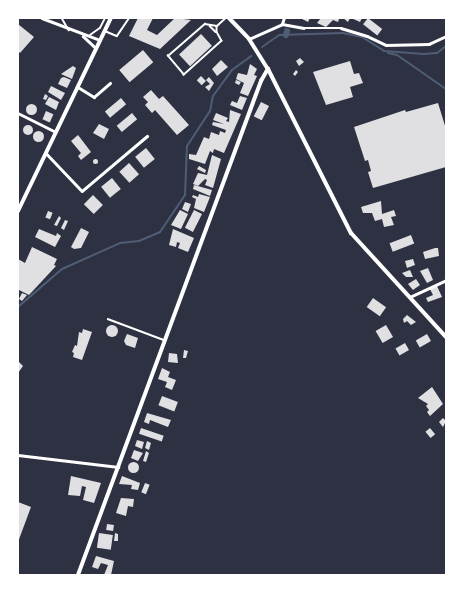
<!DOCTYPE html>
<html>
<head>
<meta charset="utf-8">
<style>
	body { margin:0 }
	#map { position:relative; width:464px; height:593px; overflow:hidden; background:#2d3142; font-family:Lato,sans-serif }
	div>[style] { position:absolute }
	.stream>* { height:2px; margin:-1px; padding:0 1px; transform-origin:1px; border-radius:1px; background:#4f5d75 }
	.canal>* { height:6px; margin:-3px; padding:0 3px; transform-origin:3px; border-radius:3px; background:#4f5d75 }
	.building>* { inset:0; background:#e0e0e3; transform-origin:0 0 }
	.round { border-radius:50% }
	.service>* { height:1.5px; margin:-0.75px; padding:0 0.75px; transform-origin:0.75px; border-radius:0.75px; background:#fff }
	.minor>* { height:2.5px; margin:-1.25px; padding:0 1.25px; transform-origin:1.25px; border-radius:1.25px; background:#fff }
	.tertiary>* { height:3.5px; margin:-1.75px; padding:0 1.75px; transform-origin:1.75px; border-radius:1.75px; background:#fff }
	.secondary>* { height:4px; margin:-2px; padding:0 2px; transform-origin:2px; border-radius:2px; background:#fff }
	span { translate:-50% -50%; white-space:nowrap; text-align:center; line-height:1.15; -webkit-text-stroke:4px #fff; paint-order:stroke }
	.frame { position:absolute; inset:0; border:19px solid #fff; pointer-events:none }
</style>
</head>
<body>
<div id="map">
	<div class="stream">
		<div style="left:262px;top:47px;width:21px;rotate:-35deg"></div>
		<div style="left:279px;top:35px;width:64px;rotate:-1.8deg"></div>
		<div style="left:343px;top:33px;width:19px;rotate:12deg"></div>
		<div style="left:362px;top:37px;width:26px;rotate:32deg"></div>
		<div style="left:384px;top:51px;width:40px;rotate:4.3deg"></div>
		<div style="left:424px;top:54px;width:13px;rotate:-4deg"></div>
		<div style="left:437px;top:53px;width:11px;rotate:-38deg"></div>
		<div style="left:388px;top:53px;width:9px;rotate:13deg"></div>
		<div style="left:397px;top:55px;width:60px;rotate:34.8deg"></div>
		<div style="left:18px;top:307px;width:58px;rotate:-40.8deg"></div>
		<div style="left:62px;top:269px;width:64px;rotate:-24.1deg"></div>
		<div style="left:120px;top:243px;width:19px;rotate:-6deg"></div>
		<div style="left:139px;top:241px;width:23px;rotate:-23deg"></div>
		<div style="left:160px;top:232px;width:45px;rotate:-56deg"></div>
		<div style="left:185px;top:195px;width:49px;rotate:-87.7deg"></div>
		<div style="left:187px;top:146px;width:42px;rotate:-56.7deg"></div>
		<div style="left:210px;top:111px;width:15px;rotate:-79deg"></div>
		<div style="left:213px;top:96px;width:32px;rotate:-54deg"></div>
		<div style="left:232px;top:70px;width:24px;rotate:-36deg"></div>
	</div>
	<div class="canal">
		<div style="left:286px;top:35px;width:4px;rotate:-76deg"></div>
	</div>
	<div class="building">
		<div style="clip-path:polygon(138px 18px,153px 18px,147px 30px,157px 35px,175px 18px,191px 20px,160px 49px,129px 36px)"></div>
		<div style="clip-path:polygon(300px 18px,310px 18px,308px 22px)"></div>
		<div style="clip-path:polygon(321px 18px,337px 18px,339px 19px,338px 22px,333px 20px,326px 27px,317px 23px)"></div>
		<div style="clip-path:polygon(343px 18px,350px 18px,348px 22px)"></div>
		<div style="clip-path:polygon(351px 18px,362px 18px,360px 22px)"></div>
		<div style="left:368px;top:18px;width:18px;height:8px;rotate:38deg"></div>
		<div style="clip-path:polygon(18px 24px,34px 37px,20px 53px,18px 51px)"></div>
		<div style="left:201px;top:34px;width:16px;height:30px;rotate:47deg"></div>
		<div style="left:143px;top:50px;width:16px;height:31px;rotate:50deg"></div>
		<div style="clip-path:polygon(300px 58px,304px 62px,299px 66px,296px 61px)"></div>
		<div style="clip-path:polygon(221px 60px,228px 67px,217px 76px,212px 69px)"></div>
		<div style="clip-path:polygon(350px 61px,354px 74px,359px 73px,363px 83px,350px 87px,353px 97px,326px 105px,313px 72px)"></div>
		<div style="clip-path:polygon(250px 64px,257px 69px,254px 75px,257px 76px,248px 96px,240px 93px,244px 83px,236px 79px,238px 73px,247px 75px)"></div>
		<div style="clip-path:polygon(73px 66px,76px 68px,72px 79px,61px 74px)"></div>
		<div style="clip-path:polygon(296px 70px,298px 72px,295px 76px,293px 74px)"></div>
		<div style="left:201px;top:76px;width:7px;height:6px;rotate:45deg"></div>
		<div style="clip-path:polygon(64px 77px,71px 80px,67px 88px,58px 84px,61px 78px)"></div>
		<div style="clip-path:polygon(209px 77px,214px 83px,209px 91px,205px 87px,210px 84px,206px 80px)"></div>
		<div style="clip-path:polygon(236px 80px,241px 82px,239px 85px,235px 83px)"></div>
		<div style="clip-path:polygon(51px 86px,65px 93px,61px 100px,48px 92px)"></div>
		<div style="clip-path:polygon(151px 90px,159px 99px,163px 96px,189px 125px,177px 135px,155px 110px,152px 113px,145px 105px,148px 102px,143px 97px)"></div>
		<div style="clip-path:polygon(45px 94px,48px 96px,46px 100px,43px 99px)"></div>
		<div style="clip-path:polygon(240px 96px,247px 98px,242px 110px,230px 105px,232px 101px,237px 103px)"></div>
		<div style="clip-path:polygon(49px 97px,59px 102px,56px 110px,45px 104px)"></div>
		<div style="left:121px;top:98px;width:8px;height:21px;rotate:50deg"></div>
		<div style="left:261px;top:102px;width:9px;height:16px;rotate:27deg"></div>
		<div style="clip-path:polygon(438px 103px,446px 129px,446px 167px,373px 188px,368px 172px,371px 171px,368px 160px,365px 161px,354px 127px,405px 110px,406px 112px)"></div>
		<div class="round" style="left:25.5px;top:103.5px;width:11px;height:11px"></div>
		<div style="clip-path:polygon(230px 110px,241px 114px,224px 153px,214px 149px,213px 153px,210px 151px,205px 164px,189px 159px,189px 154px,196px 155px,204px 137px,209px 139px,211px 132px,219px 135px,220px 131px,225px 133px,226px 130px,212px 125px,213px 122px,224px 124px,213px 120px,216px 113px,228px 118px,226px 121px,229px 122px)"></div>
		<div style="left:46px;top:111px;width:8px;height:9px;rotate:23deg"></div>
		<div style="left:132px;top:113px;width:8px;height:20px;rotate:50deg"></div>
		<div style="clip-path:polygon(99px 124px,109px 129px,104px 139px,93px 133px)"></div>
		<div class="round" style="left:23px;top:125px;width:10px;height:10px"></div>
		<div class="round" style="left:32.5px;top:130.5px;width:11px;height:11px"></div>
		<div style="clip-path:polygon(78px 135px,91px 152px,81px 160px,78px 156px,81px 153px,71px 141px)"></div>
		<div style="left:146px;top:148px;width:14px;height:14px;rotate:51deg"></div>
		<div style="clip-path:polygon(212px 155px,221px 159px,213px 188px,205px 185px,207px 180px,205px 179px,198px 186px,193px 184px,198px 173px,207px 175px)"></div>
		<div class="round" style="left:92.5px;top:158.5px;width:5px;height:5px"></div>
		<div style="left:129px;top:163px;width:15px;height:13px;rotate:48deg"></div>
		<div style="clip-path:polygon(199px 166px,206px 170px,205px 173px,197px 169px)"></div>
		<div style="left:112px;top:178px;width:14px;height:14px;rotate:51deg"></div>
		<div style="clip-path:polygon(194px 185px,212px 190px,210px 196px,193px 189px)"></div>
		<div style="clip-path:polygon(199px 194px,210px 197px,204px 212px,194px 208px,196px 199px,192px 197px,193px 195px,198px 197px)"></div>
		<div style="left:93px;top:195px;width:14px;height:13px;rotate:45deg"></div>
		<div style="clip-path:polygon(381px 201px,382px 214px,394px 210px,396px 216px,391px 217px,394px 225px,384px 227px,382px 219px,375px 221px,372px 213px,363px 213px,361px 207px)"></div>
		<div style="clip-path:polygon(185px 202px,191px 204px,188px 212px,182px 209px)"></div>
		<div style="clip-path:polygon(180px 210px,188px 214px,181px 229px,171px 225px)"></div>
		<div style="left:194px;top:210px;width:9px;height:20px;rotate:27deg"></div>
		<div style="left:48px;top:211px;width:5px;height:7px;rotate:22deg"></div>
		<div style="clip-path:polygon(59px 216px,61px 218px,57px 226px,54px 225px)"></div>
		<div style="clip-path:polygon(65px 220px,68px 221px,64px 230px,61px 228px)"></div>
		<div style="clip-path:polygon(81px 228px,89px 232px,81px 248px,74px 249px,71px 247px)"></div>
		<div style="clip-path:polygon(39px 229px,56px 236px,57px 233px,61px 236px,55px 247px,35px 237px)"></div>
		<div style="clip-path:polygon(173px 229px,194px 238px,188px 252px,178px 248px,180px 243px,177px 242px,176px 247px,169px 245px)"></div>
		<div style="left:411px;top:235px;width:9px;height:23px;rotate:69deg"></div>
		<div style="clip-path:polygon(32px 247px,57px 259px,54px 265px,56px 266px,29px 295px,19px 290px,18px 259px,25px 263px)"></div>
		<div style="clip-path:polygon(435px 248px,438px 248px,439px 256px,425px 259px,423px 252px)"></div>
		<div style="clip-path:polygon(413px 259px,415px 265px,407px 268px,405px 261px)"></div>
		<div style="clip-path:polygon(428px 268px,433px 280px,427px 283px,420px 271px)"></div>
		<div style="clip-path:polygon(410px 270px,413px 277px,406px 277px,402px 273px)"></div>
		<div style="clip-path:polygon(416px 279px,420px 285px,413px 290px,408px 284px)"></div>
		<div style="clip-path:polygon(437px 286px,442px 297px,428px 302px,426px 298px,433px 295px,430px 289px)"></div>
		<div style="clip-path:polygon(22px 293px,27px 295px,22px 301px,19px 299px)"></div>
		<div style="left:373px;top:298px;width:16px;height:11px;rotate:35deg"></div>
		<div style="clip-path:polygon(407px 315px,416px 322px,411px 325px,407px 321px,404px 323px,403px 319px)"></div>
		<div class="round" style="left:106px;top:325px;width:12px;height:12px"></div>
		<div style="left:386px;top:325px;width:14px;height:12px;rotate:60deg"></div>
		<div style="clip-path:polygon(83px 329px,92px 332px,82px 360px,73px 357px,74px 353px,72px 352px,75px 345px,77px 346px,79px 332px,82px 333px)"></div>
		<div style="clip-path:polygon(127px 334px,138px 338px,135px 348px,126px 345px,124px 341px)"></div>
		<div style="left:427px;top:334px;width:8px;height:13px;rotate:60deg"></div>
		<div style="left:405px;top:343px;width:8px;height:11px;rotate:60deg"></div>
		<div style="clip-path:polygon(184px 350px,188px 351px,186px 358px,183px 358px)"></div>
		<div style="clip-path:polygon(169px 353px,177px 354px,178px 363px,168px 362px)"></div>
		<div style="clip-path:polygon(18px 361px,23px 366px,18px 373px)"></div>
		<div style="clip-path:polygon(162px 368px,170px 372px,168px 377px,176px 380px,172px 390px,165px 387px,167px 382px,158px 379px)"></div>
		<div style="clip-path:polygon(432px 387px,443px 404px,430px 416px,427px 412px,429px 410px,426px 406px,428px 404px,418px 398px)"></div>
		<div style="left:162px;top:396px;width:17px;height:10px;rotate:21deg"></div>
		<div style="clip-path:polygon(147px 413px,171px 420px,168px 427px,150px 420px,149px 424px,144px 422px)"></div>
		<div style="clip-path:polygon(443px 418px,446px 421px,443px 427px,439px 422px)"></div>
		<div style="left:141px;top:428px;width:24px;height:6px;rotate:19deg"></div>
		<div style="left:430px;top:428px;width:8px;height:6px;rotate:50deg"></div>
		<div style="clip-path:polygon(137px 440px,144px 442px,142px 449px,135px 446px)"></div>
		<div style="clip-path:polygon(147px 441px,151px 443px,149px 450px,145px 448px)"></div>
		<div style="clip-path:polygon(134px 450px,143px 453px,138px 461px,131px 458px)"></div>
		<div style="clip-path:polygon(146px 451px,149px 453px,146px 462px,143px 461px)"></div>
		<div class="round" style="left:127.5px;top:461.5px;width:11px;height:11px"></div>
		<div style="clip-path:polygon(71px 476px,101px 483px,94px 503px,83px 500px,86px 487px,82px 486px,80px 496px,68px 495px)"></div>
		<div style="clip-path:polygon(122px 476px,140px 483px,138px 490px,131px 489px,132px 485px,119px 484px)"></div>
		<div style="left:145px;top:483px;width:5px;height:10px;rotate:22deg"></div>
		<div style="clip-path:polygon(121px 498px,134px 499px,133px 507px,128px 506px,126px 516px,116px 513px)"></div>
		<div style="clip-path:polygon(18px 502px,31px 507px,18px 542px)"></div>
		<div style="left:107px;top:524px;width:7px;height:6px;rotate:8deg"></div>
		<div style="left:99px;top:533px;width:14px;height:15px;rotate:8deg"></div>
		<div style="clip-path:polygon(115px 533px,118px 534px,118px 541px,114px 541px)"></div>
		<div style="clip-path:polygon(96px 556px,114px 561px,111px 575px,104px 575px,108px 565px,101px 563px,98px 569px,92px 567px)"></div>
	</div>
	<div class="service">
		<div style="left:62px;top:18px;width:14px;rotate:60deg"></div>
		<div style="left:205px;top:24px;width:12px;rotate:9deg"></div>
		<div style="left:217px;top:26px;width:6px;rotate:90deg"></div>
		<div style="left:217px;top:32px;width:10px;rotate:61deg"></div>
		<div style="left:222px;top:41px;width:51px;rotate:138.2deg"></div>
		<div style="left:184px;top:75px;width:25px;rotate:-130deg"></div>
		<div style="left:168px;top:56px;width:49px;rotate:-40.9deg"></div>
		<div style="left:210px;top:26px;width:8px;rotate:45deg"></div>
		<div style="left:217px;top:26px;width:12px;rotate:-42deg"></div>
		<div style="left:105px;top:31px;width:13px;rotate:23deg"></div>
		<div style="left:117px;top:36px;width:22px;rotate:-56deg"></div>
		<div style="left:90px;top:35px;width:12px;rotate:-35deg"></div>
		<div style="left:100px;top:28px;width:11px;rotate:-63deg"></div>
		<div style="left:108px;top:319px;width:60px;rotate:20.6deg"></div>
	</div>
	<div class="minor">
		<div style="left:42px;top:18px;width:62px;rotate:20.8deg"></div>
		<div style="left:282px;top:24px;width:22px;rotate:10deg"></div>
		<div style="left:304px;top:28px;width:37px"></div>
		<div style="left:341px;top:28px;width:27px;rotate:17deg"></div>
		<div style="left:367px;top:36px;width:21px;rotate:25deg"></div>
		<div style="left:386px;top:45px;width:43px;rotate:-1.3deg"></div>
		<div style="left:429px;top:44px;width:19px;rotate:-25deg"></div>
		<div style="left:83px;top:36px;width:18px;rotate:43deg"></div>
		<div style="left:249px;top:39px;width:36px;rotate:-24deg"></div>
		<div style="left:282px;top:24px;width:6px;rotate:-72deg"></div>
		<div style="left:78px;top:87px;width:19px;rotate:32deg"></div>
		<div style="left:94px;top:97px;width:21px;rotate:-41deg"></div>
		<div style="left:18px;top:113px;width:42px;rotate:26.6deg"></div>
		<div style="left:46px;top:153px;width:52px;rotate:46.5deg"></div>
		<div style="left:82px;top:191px;width:85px;rotate:-40.2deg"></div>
		<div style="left:410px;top:297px;width:40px;rotate:-25deg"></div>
		<div style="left:18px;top:455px;width:101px;rotate:6.8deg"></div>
	</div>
	<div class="tertiary">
		<div style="left:78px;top:575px;width:527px;rotate:-69.67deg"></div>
		<div style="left:261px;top:81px;width:14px;rotate:-60deg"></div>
	</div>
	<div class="secondary">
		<div style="left:229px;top:18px;width:29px;rotate:46deg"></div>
		<div style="left:249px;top:39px;width:36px;rotate:58deg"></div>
		<div style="left:268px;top:69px;width:184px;rotate:63.2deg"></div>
		<div style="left:351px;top:233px;width:141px;rotate:47.6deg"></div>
		<div style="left:18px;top:211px;width:214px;rotate:-64.3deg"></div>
	</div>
	<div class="frame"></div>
</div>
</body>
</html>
